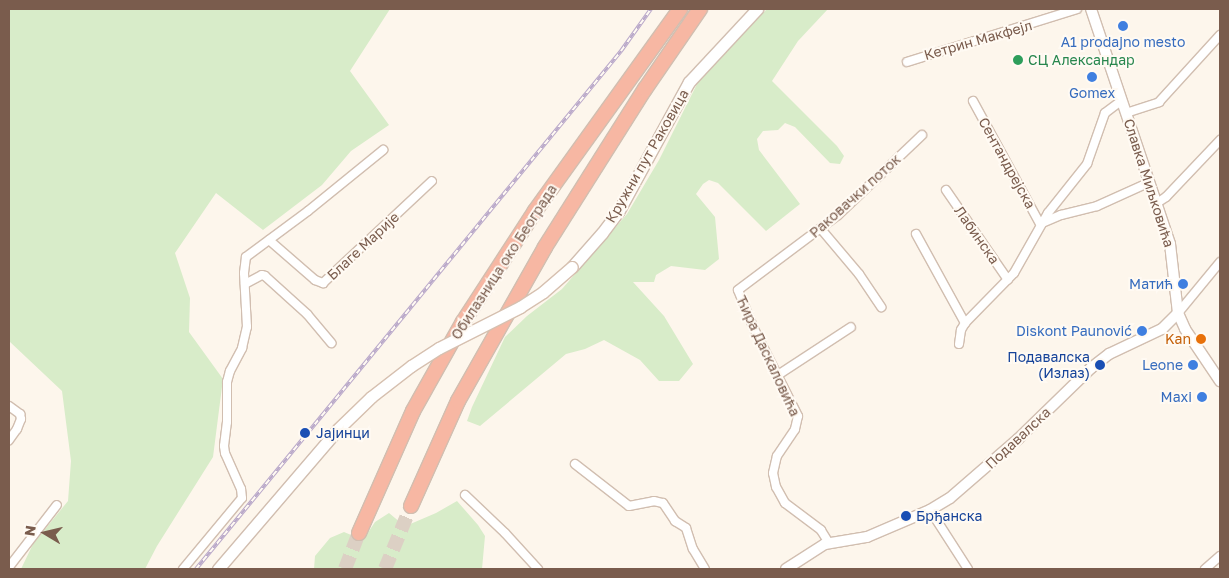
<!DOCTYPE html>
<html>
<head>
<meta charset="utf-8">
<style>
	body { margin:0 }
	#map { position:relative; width:1229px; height:578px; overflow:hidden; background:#fdf6ec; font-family:"Golos Text",sans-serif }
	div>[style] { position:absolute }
	.green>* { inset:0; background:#d8ecc9 }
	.motorway-tunnel>* { height:14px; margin-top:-7px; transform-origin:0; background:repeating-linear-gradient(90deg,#dcd0c4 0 14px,transparent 0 21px) }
	.roads { filter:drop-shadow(1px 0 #d1beb0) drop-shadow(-1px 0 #d1beb0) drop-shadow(0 1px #d1beb0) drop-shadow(0 -1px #d1beb0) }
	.minor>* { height:8px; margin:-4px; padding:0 4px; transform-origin:4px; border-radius:4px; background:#fff }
	.tertiary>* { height:10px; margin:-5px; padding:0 5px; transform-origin:5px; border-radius:5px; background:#fff }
	.secondary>* { height:11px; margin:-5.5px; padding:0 5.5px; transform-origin:5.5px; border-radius:5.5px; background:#fff }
	.motorway>* { height:14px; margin:-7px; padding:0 7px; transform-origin:7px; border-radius:7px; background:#f7b7a3 }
	.rail>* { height:4px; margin-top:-2px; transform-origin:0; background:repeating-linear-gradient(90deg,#fffaf3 0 5.5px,#b9a8c9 0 11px); box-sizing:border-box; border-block:1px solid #b9a8c9 }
	.bridges { filter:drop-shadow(1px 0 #d6c0b0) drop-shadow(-1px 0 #d6c0b0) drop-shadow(0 1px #d6c0b0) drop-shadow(0 -1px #d6c0b0) }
	.secondary-bridge>* { height:11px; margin:-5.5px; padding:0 5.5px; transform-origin:5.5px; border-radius:5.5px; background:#fff }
	.dots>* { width:14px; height:14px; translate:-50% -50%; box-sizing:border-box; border:2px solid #fffaf3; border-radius:50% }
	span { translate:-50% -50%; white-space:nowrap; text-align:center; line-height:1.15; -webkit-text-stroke:4px #fffaf3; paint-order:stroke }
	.street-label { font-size:14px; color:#7a5c4d }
	.shop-label { font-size:14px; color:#366cbe }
	.right { translate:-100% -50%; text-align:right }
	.leisure-label { font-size:14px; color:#27864d }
	.left { translate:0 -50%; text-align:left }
	.food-label { font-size:14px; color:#c56008 }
	.transit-label { font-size:14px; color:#164399 }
	.frame { position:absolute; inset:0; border:10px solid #7a5c4d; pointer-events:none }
	.north { position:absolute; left:20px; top:508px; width:50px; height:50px; -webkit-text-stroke:4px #fffaf3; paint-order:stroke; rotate:279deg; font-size:14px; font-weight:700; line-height:20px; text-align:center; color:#7a5c4d }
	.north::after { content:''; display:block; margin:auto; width:18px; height:22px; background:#7a5c4d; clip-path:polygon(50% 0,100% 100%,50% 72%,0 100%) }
</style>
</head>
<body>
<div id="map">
	<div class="green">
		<div style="clip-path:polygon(9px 9px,390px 9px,350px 71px,389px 125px,351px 151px,322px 185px,263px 230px,216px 193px,175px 253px,190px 298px,189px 332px,223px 379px,213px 457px,157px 546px,145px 569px,21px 569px,33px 544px,68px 501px,71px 461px,62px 391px,9px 341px)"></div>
		<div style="clip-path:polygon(767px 9px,828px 9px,798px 41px,772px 81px,837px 146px,844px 156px,840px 164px,830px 163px,795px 127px,785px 123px,778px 130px,763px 131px,757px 139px,759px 150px,800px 204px,766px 231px,718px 183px,709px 180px,703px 184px,696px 194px,715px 217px,719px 259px,705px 270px,671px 266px,656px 275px,654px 282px,633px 282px,664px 316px,693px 364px,679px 381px,659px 381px,640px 360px,604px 340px,585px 349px,566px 354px,480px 426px,467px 421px,472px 407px,505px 337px,527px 316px,562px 289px,627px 214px,659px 160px,701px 76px)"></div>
		<div style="clip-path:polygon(457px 501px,478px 525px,485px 536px,482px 569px,314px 569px,315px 556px,330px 538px,344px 532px,363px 540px,375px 522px,389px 513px,401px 523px,408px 525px,436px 513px)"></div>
	</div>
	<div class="motorway-tunnel">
		<div style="left:345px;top:569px;width:39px;rotate:-69deg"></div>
		<div style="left:385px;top:569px;width:68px;rotate:-67.6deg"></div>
	</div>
	<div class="roads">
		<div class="minor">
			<div style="left:907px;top:62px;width:178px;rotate:-17.3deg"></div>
			<div style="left:973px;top:101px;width:140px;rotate:61.4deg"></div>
			<div style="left:1126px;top:113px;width:35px;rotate:-18deg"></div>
			<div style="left:1159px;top:102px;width:91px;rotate:-47.7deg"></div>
			<div style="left:946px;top:190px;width:109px;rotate:55.4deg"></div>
			<div style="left:1157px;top:203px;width:11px;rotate:-34deg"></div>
			<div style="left:1166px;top:197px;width:79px;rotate:-46.5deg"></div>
			<div style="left:1042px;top:223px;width:21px;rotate:-23deg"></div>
			<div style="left:1061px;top:215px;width:37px;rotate:-14deg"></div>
			<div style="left:1097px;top:206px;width:58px;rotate:-24.4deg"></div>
			<div style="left:821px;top:229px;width:59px;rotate:49.8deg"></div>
			<div style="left:859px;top:274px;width:40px;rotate:56deg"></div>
			<div style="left:916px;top:234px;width:102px;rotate:61.2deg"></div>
			<div style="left:269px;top:240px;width:61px;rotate:41deg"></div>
			<div style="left:315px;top:280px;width:9px;rotate:21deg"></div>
			<div style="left:323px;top:283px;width:149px;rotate:-43.1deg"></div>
			<div style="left:245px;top:284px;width:19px;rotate:-28deg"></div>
			<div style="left:262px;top:275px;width:3px;rotate:18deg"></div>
			<div style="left:265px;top:276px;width:57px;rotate:42.1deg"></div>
			<div style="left:307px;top:314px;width:38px;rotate:50deg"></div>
			<div style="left:1178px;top:313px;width:66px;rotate:-50.5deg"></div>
			<div style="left:959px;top:344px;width:14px;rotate:-82deg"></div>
			<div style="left:961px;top:330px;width:8px;rotate:-60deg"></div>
			<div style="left:965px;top:323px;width:70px;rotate:-45.6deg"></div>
			<div style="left:1014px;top:273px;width:69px;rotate:-60.5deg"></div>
			<div style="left:1048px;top:213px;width:63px;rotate:-51.5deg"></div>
			<div style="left:1087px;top:164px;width:54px;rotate:-70.6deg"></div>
			<div style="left:1105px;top:113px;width:21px;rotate:-37deg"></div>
			<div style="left:778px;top:375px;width:87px;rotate:-33.3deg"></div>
			<div style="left:9px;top:406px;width:14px;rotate:36deg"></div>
			<div style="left:20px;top:414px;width:5px;rotate:79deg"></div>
			<div style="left:21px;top:419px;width:11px;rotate:112deg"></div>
			<div style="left:17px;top:429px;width:14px;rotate:126deg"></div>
			<div style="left:575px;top:464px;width:68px;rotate:37.9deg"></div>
			<div style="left:629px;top:506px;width:25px;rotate:-11deg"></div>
			<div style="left:654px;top:501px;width:9px;rotate:13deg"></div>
			<div style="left:663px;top:503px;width:22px;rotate:56deg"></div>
			<div style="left:675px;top:521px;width:13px;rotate:32deg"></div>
			<div style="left:686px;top:528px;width:22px;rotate:72deg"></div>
			<div style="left:693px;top:549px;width:23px;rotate:59deg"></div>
			<div style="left:465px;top:495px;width:55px;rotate:43.5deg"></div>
			<div style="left:505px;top:533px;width:49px;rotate:47.5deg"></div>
			<div style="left:930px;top:510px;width:70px;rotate:57.2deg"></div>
			<div style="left:829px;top:543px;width:15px;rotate:-122deg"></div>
			<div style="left:821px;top:530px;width:45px;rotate:-143.1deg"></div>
			<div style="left:785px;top:503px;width:18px;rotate:-119deg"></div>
			<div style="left:776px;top:487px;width:14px;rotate:-102deg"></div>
			<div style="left:773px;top:473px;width:17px;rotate:-77deg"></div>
			<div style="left:777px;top:456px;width:32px;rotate:-56deg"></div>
			<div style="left:795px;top:429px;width:13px;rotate:-77deg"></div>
			<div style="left:798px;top:416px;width:97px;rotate:-116.8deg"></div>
			<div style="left:754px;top:329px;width:42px;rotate:-112.3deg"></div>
			<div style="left:738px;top:290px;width:125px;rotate:-36.9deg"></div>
			<div style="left:838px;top:215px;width:116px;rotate:-43.6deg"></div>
			<div style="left:9px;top:567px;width:78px;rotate:-52.3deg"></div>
			<div style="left:183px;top:569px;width:92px;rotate:-50.3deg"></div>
			<div style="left:242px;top:498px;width:9px;rotate:-96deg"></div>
			<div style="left:241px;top:489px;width:39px;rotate:-114deg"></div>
			<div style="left:225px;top:453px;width:7px;rotate:-98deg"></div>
			<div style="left:224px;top:446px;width:24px;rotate:-83deg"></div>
			<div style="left:227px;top:422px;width:40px;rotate:-90deg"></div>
			<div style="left:227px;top:382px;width:11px;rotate:-75deg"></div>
			<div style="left:230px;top:371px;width:26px;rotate:-62deg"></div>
			<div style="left:242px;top:348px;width:22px;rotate:-77deg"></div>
			<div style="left:247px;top:327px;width:54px;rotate:-93.2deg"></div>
			<div style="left:244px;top:273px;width:16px;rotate:-83deg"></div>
			<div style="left:246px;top:257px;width:77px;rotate:-36.6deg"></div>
			<div style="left:308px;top:211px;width:97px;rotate:-39.1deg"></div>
			<div style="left:1205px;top:569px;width:20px;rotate:-41deg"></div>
		</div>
		<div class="tertiary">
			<div style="left:1091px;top:9px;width:248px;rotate:71.4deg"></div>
			<div style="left:1170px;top:244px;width:69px;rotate:83.4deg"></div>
			<div style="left:1178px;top:313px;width:17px;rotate:66deg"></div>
			<div style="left:1185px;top:329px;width:63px;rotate:56.1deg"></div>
			<div style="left:786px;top:569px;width:46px;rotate:-32.7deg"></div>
			<div style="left:825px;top:544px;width:43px;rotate:-9.5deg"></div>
			<div style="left:867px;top:537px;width:69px;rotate:-23.2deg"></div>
			<div style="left:930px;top:510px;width:23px;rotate:-31deg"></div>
			<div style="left:950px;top:498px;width:90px;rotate:-40.9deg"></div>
			<div style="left:1018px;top:439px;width:102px;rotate:-44.2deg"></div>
			<div style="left:1091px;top:368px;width:23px;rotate:-38deg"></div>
			<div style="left:1109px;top:354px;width:59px;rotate:-25.3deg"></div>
			<div style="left:1162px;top:329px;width:23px;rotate:-45deg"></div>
		</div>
		<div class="secondary">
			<div style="left:572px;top:267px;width:45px;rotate:-48.6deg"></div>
			<div style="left:602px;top:233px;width:26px;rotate:-53deg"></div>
			<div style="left:618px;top:212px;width:148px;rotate:-61.4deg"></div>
			<div style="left:689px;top:82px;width:100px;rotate:-47deg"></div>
			<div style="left:218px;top:569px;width:184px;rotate:-49.4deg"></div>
		</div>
		<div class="motorway">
			<div style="left:411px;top:506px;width:115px;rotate:-65.9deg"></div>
			<div style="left:458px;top:401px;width:177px;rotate:-60.5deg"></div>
			<div style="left:545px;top:247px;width:187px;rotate:-57.7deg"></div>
			<div style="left:645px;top:89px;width:97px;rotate:-55.5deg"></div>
			<div style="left:359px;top:533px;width:133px;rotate:-66.1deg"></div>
			<div style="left:413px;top:411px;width:102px;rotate:-60.7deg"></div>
			<div style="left:463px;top:322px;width:132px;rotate:-57deg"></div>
			<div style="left:535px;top:211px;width:249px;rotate:-54.3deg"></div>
		</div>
	</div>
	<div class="rail">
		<div style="left:196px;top:569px;width:670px;rotate:-50.63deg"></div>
		<div style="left:621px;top:51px;width:52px;rotate:-54.5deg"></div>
	</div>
	<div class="bridges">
		<div class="secondary-bridge">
			<div style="left:338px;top:429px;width:46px;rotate:-44.1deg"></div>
			<div style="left:371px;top:397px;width:51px;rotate:-37.8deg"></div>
			<div style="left:411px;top:366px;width:33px;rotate:-33deg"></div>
			<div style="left:439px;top:348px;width:91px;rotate:-26.8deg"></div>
			<div style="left:520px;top:307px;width:27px;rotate:-33deg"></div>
			<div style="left:543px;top:292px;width:38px;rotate:-41deg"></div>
		</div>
	</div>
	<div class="dots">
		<div style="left:1123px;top:26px;background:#3f7fe0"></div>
		<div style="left:1018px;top:60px;background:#2e9e5b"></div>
		<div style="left:1092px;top:77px;background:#3f7fe0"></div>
		<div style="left:1183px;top:284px;background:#3f7fe0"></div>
		<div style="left:1142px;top:331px;background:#3f7fe0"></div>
		<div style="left:1201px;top:339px;background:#e8710a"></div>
		<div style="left:1100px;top:365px;background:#1a4fb4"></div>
		<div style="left:1193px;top:365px;background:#3f7fe0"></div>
		<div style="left:1202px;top:397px;background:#3f7fe0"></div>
		<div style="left:305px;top:433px;background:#1a4fb4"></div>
		<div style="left:906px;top:516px;background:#1a4fb4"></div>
	</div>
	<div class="street-label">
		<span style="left:978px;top:40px;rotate:-16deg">Кетрин Макфејл</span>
		<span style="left:647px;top:156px;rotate:-60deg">Кружни пут Раковица</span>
		<span style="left:1007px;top:163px;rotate:61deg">Сентандрејска</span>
		<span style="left:1149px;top:183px;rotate:72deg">Славка Миљковића</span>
		<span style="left:855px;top:196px;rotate:-42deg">Раковачки поток</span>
		<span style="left:977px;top:235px;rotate:55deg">Лабинска</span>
		<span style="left:363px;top:246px;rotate:-43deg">Благе Марије</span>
		<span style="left:504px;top:262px;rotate:-57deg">Обилазница око Београда</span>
		<span style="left:768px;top:356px;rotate:65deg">Ћира Даскаловића</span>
		<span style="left:1018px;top:438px;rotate:-43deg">Подавалска</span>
	</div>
	<div class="shop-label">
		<span style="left:1123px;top:42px">A1 prodajno mesto</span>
		<span style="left:1092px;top:93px">Gomex</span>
		<span class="right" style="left:1173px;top:284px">Матић</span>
		<span class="right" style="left:1132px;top:331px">Diskont Paunović</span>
		<span class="right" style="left:1183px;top:365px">Leone</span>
		<span class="right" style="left:1192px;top:397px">Maxi</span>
	</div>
	<div class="leisure-label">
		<span class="left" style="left:1028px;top:60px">СЦ Александар</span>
	</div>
	<div class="food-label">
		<span class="right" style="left:1191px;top:339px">Kan</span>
	</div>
	<div class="transit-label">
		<span class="right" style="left:1090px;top:365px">Подавалска<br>(Излаз)</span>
		<span class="left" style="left:316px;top:433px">Јајинци</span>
		<span class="left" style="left:916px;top:516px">Брђанска</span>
	</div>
	<div class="frame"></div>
	<div class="north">N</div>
</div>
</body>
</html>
